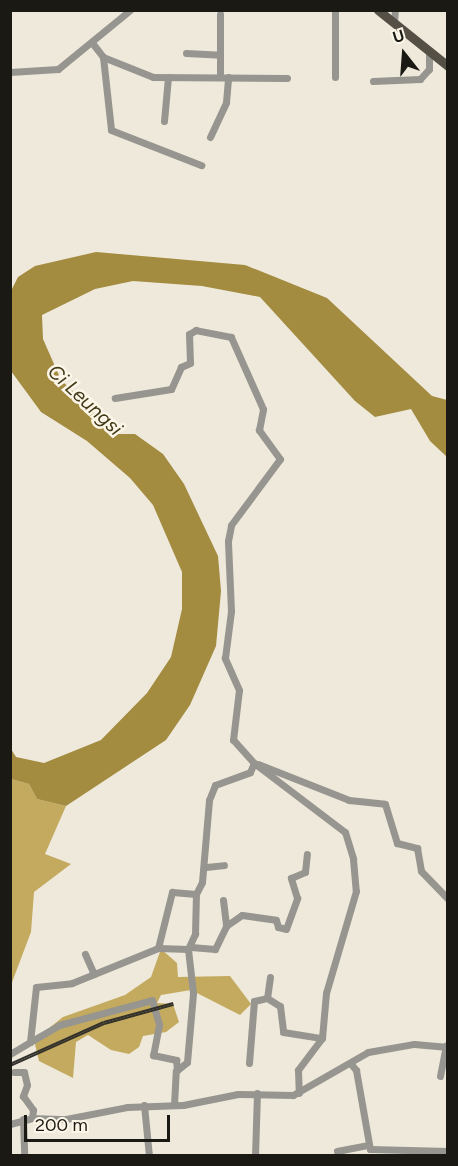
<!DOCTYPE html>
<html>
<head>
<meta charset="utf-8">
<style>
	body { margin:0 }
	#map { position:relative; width:458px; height:1166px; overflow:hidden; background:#eee9db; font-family:Figtree,sans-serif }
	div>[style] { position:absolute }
	.forest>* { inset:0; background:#c4aa5f }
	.water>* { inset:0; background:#a38b3f }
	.minor>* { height:7px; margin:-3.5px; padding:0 3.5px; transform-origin:3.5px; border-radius:3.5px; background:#97958f }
	.major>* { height:9px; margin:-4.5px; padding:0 4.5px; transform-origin:4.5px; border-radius:4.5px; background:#545046 }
	.rail>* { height:4px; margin-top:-2px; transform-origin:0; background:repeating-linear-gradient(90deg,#fbf6e8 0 4.5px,#31302a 0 9px); box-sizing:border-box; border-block:2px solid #31302a }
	span { translate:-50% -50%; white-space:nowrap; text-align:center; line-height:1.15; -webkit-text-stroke:5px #fbf6e8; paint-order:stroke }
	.water-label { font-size:20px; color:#443918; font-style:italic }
	.frame { position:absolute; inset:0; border:12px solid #1a1914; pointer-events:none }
	.north { position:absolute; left:374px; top:24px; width:60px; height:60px; -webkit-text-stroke:4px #fbf6e8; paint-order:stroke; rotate:343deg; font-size:16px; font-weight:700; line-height:24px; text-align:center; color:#1a1914 }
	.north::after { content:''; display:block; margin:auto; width:21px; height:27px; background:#1a1914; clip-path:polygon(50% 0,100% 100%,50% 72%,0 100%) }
	.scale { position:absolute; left:24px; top:1115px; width:146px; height:27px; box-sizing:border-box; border:3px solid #1a1914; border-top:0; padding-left:8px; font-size:18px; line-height:21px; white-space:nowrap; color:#1a1914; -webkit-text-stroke:4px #fbf6e8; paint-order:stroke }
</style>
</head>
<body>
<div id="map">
	<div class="forest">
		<div style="clip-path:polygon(11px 779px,29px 784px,37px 799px,66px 806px,45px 854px,71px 864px,34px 892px,31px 932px,11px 985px)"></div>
		<div style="clip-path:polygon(161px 949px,177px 963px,178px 977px,230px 976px,251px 1004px,240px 1015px,191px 990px,161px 995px,157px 1003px,173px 1004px,179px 1022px,166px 1032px,143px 1036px,139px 1047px,129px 1054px,111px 1050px,88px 1035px,76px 1042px,73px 1078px,39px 1061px,34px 1040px,63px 1017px,125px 995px,151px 977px)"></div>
	</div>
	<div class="water">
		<div style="clip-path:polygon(96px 252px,245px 265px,327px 298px,432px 396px,447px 400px,447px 457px,430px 441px,411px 409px,375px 417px,355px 401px,260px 297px,202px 286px,133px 281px,95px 289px,42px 315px,43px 339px,61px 380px,117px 434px,135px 434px,163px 454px,184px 484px,218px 556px,221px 591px,216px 646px,190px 705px,166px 740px,66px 806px,37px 799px,29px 784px,11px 779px,11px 749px,16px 757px,44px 763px,101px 740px,147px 693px,171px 657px,182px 609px,182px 572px,153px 505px,130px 478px,87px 441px,41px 412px,11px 371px,11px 291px,18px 277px,35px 266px)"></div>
	</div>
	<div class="minor">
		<div style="left:220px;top:14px;width:62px;rotate:90deg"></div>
		<div style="left:394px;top:23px;width:13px;rotate:-86deg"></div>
		<div style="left:93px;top:44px;width:16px;rotate:52deg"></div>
		<div style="left:103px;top:57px;width:73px;rotate:83.7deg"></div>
		<div style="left:111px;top:130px;width:97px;rotate:21.3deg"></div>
		<div style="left:186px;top:53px;width:34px;rotate:3deg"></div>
		<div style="left:103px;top:57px;width:54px;rotate:21.8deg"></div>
		<div style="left:153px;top:77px;width:134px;rotate:0.4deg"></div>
		<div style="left:10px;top:72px;width:48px;rotate:-3.6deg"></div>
		<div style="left:58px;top:69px;width:93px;rotate:-39.3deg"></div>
		<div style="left:335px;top:77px;width:67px;rotate:-90deg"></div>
		<div style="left:373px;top:81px;width:47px;rotate:-2.4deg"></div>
		<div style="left:420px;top:79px;width:13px;rotate:-48deg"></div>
		<div style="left:429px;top:69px;width:18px;rotate:-90deg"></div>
		<div style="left:164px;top:121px;width:44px;rotate:-84.8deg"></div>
		<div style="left:210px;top:137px;width:38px;rotate:-65deg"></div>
		<div style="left:226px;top:102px;width:25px;rotate:-85deg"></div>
		<div style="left:254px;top:763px;width:114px;rotate:37.2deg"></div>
		<div style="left:345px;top:832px;width:28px;rotate:73deg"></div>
		<div style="left:353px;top:859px;width:32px;rotate:85deg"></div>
		<div style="left:356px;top:891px;width:106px;rotate:106.4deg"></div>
		<div style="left:326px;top:993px;width:45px;rotate:95.1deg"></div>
		<div style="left:322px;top:1038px;width:40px;rotate:127deg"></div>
		<div style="left:298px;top:1070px;width:23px;rotate:88deg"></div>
		<div style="left:258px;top:764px;width:98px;rotate:21.6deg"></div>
		<div style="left:349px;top:800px;width:36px;rotate:6deg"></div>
		<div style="left:385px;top:804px;width:41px;rotate:72.9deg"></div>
		<div style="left:397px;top:843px;width:21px;rotate:14deg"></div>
		<div style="left:417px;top:848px;width:23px;rotate:80deg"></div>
		<div style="left:421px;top:871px;width:39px;rotate:46deg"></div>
		<div style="left:206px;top:867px;width:18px;rotate:-6deg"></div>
		<div style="left:223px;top:900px;width:26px;rotate:83deg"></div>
		<div style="left:191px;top:947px;width:24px;rotate:5deg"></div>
		<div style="left:215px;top:949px;width:25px;rotate:-64deg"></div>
		<div style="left:226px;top:926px;width:19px;rotate:-35deg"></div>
		<div style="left:242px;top:915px;width:34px;rotate:8deg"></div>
		<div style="left:276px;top:920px;width:7px;rotate:74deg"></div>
		<div style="left:278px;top:927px;width:8px;rotate:14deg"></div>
		<div style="left:286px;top:929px;width:33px;rotate:-70deg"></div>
		<div style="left:297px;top:898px;width:21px;rotate:-107deg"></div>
		<div style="left:291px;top:878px;width:15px;rotate:-23deg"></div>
		<div style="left:305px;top:872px;width:18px;rotate:-84deg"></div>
		<div style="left:158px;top:948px;width:30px;rotate:2deg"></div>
		<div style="left:85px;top:954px;width:22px;rotate:66deg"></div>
		<div style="left:270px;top:977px;width:21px;rotate:98deg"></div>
		<div style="left:267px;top:998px;width:15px;rotate:32deg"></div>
		<div style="left:280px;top:1006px;width:26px;rotate:83deg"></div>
		<div style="left:283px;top:1032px;width:39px;rotate:9deg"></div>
		<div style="left:30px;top:1042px;width:34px;rotate:-30deg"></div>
		<div style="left:59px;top:1025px;width:96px;rotate:-15deg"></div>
		<div style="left:152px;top:1000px;width:26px;rotate:74deg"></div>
		<div style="left:159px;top:1025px;width:31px;rotate:101deg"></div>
		<div style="left:153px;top:1055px;width:24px;rotate:12deg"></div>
		<div style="left:176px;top:1060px;width:10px;rotate:84deg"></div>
		<div style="left:10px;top:1054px;width:23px;rotate:-31deg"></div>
		<div style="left:30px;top:1042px;width:55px;rotate:-83.8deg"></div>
		<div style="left:36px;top:987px;width:36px;rotate:-6deg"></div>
		<div style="left:72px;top:983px;width:93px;rotate:-22.1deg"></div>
		<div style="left:158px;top:948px;width:58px;rotate:-76deg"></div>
		<div style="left:172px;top:892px;width:24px;rotate:5deg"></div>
		<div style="left:196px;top:894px;width:13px;rotate:-63deg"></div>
		<div style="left:202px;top:882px;width:82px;rotate:-85.1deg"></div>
		<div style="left:209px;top:800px;width:16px;rotate:-68deg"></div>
		<div style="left:215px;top:785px;width:37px;rotate:-20deg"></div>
		<div style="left:250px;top:772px;width:10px;rotate:-66deg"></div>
		<div style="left:254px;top:763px;width:31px;rotate:-132deg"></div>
		<div style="left:233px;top:740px;width:50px;rotate:-83.2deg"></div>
		<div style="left:239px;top:690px;width:35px;rotate:-114deg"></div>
		<div style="left:225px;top:658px;width:47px;rotate:-82.7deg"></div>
		<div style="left:231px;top:611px;width:70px;rotate:-92.5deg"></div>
		<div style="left:228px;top:541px;width:16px;rotate:-79deg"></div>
		<div style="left:231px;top:525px;width:82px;rotate:-53.4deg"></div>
		<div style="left:280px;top:459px;width:36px;rotate:-126deg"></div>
		<div style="left:259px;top:430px;width:21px;rotate:-79deg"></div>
		<div style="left:263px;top:409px;width:79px;rotate:-114deg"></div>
		<div style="left:231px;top:337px;width:36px;rotate:-169deg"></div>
		<div style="left:196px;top:330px;width:8px;rotate:150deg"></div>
		<div style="left:189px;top:334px;width:29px;rotate:88deg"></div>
		<div style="left:190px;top:363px;width:10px;rotate:156deg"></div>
		<div style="left:181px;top:367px;width:24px;rotate:114deg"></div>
		<div style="left:171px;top:389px;width:57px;rotate:170.9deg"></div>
		<div style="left:249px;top:1063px;width:62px;rotate:-85.4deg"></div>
		<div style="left:254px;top:1001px;width:13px;rotate:-13deg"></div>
		<div style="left:351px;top:1064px;width:8px;rotate:50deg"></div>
		<div style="left:356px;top:1070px;width:80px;rotate:80deg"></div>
		<div style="left:370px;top:1149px;width:78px;rotate:1.5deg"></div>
		<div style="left:14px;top:1072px;width:10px"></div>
		<div style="left:24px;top:1072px;width:13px;rotate:77deg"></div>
		<div style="left:27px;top:1085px;width:12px;rotate:110deg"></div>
		<div style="left:23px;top:1096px;width:17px;rotate:54deg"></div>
		<div style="left:33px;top:1110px;width:8px;rotate:97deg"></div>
		<div style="left:440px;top:1076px;width:31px;rotate:-79deg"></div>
		<div style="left:144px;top:1105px;width:51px;rotate:84.4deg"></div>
		<div style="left:174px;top:1105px;width:34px;rotate:-87deg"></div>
		<div style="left:176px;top:1071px;width:14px;rotate:-39deg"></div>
		<div style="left:187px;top:1062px;width:69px;rotate:-85deg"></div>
		<div style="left:193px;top:993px;width:44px;rotate:-96.5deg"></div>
		<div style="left:188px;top:949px;width:17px;rotate:-65deg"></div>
		<div style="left:195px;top:934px;width:40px;rotate:-88.6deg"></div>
		<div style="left:23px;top:1119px;width:37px;rotate:88deg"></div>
		<div style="left:10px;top:1124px;width:23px;rotate:-15deg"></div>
		<div style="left:32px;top:1118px;width:34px;rotate:2deg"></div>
		<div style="left:66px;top:1119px;width:62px;rotate:-11.1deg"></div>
		<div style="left:127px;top:1107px;width:56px;rotate:-2deg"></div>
		<div style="left:183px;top:1105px;width:56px;rotate:-11.3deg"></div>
		<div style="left:238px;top:1094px;width:55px;rotate:1deg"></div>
		<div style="left:293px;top:1095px;width:86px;rotate:-29.8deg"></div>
		<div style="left:368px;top:1052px;width:47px;rotate:-9.9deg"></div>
		<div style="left:414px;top:1044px;width:34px;rotate:5deg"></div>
		<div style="left:337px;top:1151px;width:32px;rotate:-11deg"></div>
		<div style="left:255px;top:1156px;width:63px;rotate:-88.2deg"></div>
	</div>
	<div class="major">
		<div style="left:378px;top:10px;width:90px;rotate:38.7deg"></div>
	</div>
	<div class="rail">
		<div style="left:10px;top:1065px;width:103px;rotate:-24.1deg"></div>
		<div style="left:104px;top:1023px;width:72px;rotate:-15.4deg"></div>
	</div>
	<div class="water-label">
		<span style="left:85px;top:400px;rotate:43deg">Ci Leungsi</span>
	</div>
	<div class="frame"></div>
	<div class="north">U</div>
	<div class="scale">200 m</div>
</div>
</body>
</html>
